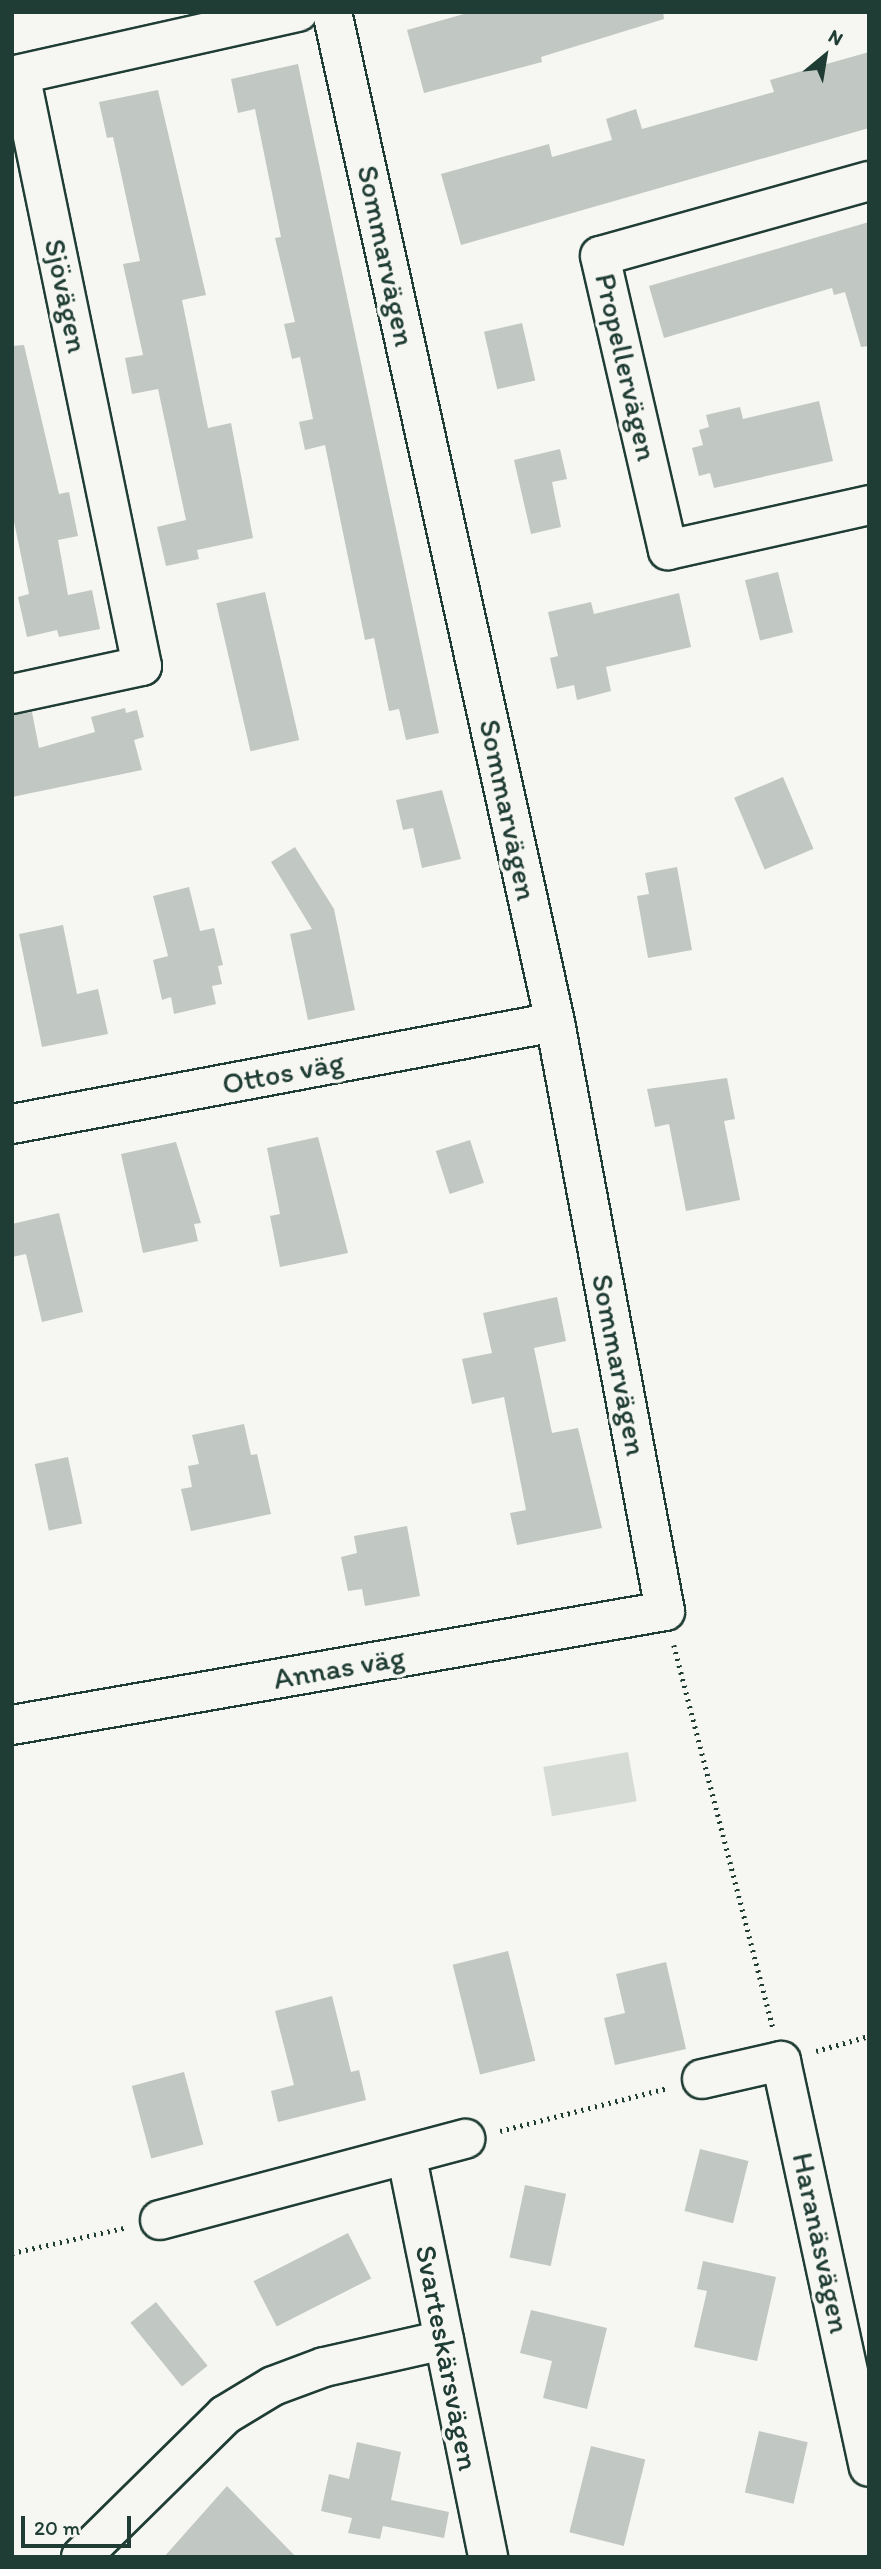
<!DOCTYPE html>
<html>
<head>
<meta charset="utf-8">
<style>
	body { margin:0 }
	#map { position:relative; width:881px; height:2569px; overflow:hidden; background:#f6f6f2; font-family:Itim,sans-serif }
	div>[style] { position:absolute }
	.green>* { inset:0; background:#d6dbd6; transform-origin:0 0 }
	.building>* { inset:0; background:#c1c8c3; transform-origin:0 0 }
	.path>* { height:4.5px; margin-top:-2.25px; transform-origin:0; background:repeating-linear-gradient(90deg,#1f3d34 0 2px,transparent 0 7px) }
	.roads { filter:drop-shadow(2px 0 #1f3d34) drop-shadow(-2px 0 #1f3d34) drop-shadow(0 2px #1f3d34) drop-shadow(0 -2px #1f3d34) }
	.minor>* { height:38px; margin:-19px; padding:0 19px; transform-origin:19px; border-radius:19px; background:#f6f6f2 }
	span { translate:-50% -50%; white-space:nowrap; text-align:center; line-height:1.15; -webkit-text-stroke:7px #f6f6f2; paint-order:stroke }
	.street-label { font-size:30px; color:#1f3d34 }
	.frame { position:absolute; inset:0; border:14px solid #1f3d34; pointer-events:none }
	.north { position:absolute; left:790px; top:21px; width:70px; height:70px; -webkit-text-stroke:5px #f6f6f2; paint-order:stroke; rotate:30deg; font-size:19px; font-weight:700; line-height:28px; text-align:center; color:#1f3d34 }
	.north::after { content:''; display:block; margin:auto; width:24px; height:32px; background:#1f3d34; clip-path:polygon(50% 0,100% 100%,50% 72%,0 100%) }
	.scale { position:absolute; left:21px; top:2516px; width:110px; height:32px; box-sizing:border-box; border:4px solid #1f3d34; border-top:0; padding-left:9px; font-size:21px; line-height:24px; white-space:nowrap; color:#1f3d34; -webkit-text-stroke:5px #f6f6f2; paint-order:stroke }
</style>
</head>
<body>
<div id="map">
	<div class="green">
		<div style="left:628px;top:1752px;width:50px;height:86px;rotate:80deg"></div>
	</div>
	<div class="building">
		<div style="clip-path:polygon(471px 12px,663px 12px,664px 19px,541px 57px,542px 62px,424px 93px,407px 30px)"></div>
		<div style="clip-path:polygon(869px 52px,869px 128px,461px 245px,441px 174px,549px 144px,552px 157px,612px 140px,606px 119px,636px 109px,642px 129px,774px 92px,770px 80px)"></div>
		<div style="clip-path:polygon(298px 64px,439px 733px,406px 740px,399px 709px,389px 711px,374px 638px,365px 640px,325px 445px,305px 450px,299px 422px,313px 419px,300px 357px,292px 359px,284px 324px,295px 322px,275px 238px,281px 237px,255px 109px,238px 113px,231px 79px)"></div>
		<div style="clip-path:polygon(158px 90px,206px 295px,182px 300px,208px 428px,231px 423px,253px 538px,197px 550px,199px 559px,166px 566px,157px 527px,186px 520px,158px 389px,132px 394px,125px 358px,143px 355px,123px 264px,140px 261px,113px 137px,107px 138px,99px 102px)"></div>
		<div style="clip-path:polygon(869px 222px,869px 346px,861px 347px,845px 292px,834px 295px,832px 288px,664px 338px,649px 286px)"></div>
		<div style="left:522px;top:323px;width:59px;height:39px;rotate:77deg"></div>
		<div style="clip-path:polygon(24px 345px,59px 494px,69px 492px,78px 536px,58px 540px,68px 595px,92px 590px,100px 629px,59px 637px,57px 630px,27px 637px,18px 597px,29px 594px,12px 512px,12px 346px)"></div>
		<div style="clip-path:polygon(819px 401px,833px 461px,714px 488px,710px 473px,699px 476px,692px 448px,703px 445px,699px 430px,709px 427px,706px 415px,740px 407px,743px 419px)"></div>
		<div style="clip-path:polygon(560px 449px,567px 479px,552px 482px,561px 527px,531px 534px,514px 460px)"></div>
		<div style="left:778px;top:572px;width:62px;height:34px;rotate:76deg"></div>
		<div style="left:265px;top:592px;width:152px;height:50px;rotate:77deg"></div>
		<div style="clip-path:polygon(679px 593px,691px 647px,606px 667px,611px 691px,577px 700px,574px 685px,557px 689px,550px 658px,558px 656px,548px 612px,591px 602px,594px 614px)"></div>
		<div style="clip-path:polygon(125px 708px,126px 713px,137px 710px,144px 737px,134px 740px,142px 770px,12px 797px,12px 715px,32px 712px,39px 748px,95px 732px,91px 717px)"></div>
		<div style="left:783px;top:777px;width:78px;height:53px;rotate:67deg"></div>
		<div style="clip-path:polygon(442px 790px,461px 859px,422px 868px,413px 828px,403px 830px,396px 800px)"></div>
		<div style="clip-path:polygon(295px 847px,334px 909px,355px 1010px,308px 1020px,290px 934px,312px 929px,271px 862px)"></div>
		<div style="clip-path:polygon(677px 867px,692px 950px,648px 958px,637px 896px,649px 894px,645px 873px)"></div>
		<div style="clip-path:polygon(189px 887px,200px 931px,214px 928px,223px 965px,218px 966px,222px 984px,212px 986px,216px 1004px,174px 1014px,171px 997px,162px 1000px,153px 960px,168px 956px,153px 896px)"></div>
		<div style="clip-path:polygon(63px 925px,77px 994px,98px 989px,108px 1034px,42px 1047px,19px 934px)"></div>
		<div style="clip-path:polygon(727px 1078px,735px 1119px,724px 1121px,740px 1200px,686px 1211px,669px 1124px,655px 1127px,647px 1089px)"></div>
		<div style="clip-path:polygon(318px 1137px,348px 1253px,280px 1267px,270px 1216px,280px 1214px,267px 1148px)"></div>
		<div style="left:470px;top:1140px;width:45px;height:36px;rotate:72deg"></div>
		<div style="clip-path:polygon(176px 1142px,201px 1223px,194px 1224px,198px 1241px,143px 1253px,121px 1154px)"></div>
		<div style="clip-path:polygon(59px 1213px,83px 1312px,42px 1322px,26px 1254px,12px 1257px,12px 1224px)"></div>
		<div style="clip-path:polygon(557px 1297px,566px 1341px,534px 1348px,552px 1433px,578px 1428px,602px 1528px,517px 1545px,510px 1513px,526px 1510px,504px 1397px,472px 1404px,462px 1359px,492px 1353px,483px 1313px)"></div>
		<div style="clip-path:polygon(244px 1424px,251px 1455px,257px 1454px,271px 1514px,191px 1531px,181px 1489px,192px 1487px,188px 1466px,199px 1464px,192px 1435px)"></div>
		<div style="left:68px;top:1457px;width:68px;height:34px;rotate:78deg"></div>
		<div style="clip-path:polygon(407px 1526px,420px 1596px,365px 1606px,362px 1589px,348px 1591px,341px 1557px,357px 1553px,354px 1536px)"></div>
		<div style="left:508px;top:1951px;width:113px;height:57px;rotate:76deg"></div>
		<div style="clip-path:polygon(666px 1962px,686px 2049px,615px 2065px,604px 2018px,625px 2013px,616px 1974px)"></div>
		<div style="clip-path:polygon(332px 1996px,351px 2072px,359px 2070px,366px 2100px,278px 2122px,271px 2091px,294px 2085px,275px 2011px)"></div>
		<div style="left:184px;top:2072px;width:75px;height:54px;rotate:75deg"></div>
		<div style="left:700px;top:2149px;width:50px;height:64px;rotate:14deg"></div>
		<div style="left:525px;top:2185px;width:42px;height:74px;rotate:12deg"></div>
		<div style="left:348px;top:2233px;width:51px;height:106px;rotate:63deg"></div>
		<div style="clip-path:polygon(703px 2261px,776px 2277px,757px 2361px,694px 2347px,707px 2291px,697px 2289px)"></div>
		<div style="left:156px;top:2302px;width:82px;height:33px;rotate:51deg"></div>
		<div style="clip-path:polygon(531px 2310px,607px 2328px,587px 2409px,543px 2398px,552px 2361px,520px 2353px)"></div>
		<div style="left:759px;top:2431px;width:50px;height:63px;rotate:13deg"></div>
		<div style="clip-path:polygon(357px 2442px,401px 2452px,391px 2500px,449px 2512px,444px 2538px,383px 2526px,380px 2539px,348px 2533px,352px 2518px,321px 2511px,329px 2474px,349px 2479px)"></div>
		<div style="left:591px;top:2446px;width:56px;height:89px;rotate:14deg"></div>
		<div style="clip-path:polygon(227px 2486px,296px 2557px,164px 2557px)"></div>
	</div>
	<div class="path">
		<div style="left:674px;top:1645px;width:395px;rotate:75.5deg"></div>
		<div style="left:816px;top:2051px;width:55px;rotate:-15.8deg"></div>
		<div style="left:500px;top:2131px;width:173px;rotate:-14.4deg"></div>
		<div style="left:12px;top:2253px;width:115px;rotate:-12.6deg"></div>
	</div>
	<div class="roads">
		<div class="minor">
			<div style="left:869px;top:181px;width:279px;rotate:164.4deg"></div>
			<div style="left:600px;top:256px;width:302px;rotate:77deg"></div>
			<div style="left:668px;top:550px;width:206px;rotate:-12.6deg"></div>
			<div style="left:12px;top:694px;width:133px;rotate:-12.2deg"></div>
			<div style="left:142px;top:666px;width:604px;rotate:-101.64deg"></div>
			<div style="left:20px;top:74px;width:285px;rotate:-12.6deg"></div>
			<div style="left:12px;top:1124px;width:552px;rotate:-10.64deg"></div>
			<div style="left:12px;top:1725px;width:663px;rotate:-9.9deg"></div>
			<div style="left:665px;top:1611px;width:599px;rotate:-100.58deg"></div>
			<div style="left:555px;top:1022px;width:1034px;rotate:-102.45deg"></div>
			<div style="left:702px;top:2079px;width:81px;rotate:-12.8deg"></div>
			<div style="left:781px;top:2061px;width:415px;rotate:77.8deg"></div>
			<div style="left:407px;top:2158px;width:407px;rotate:78.5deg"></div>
			<div style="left:160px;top:2220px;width:316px;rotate:-14.9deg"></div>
			<div style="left:81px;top:2557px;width:202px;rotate:-44.6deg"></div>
			<div style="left:225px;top:2415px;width:56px;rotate:-31.1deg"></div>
			<div style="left:273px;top:2386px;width:54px;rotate:-20.4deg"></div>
			<div style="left:324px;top:2367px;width:123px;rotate:-12.7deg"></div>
		</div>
	</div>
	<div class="street-label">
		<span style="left:386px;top:256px;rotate:78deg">Sommarvägen</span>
		<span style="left:66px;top:296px;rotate:78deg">Sjövägen</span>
		<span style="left:626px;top:367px;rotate:77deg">Propellervägen</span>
		<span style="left:508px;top:810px;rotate:78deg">Sommarvägen</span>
		<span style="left:283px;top:1073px;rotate:-11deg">Ottos väg</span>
		<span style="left:619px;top:1365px;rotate:79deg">Sommarvägen</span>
		<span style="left:339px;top:1668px;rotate:-10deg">Annas väg</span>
		<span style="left:821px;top:2243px;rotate:78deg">Haranäsvägen</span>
		<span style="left:447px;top:2358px;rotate:79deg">Svarteskärsvägen</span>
	</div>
	<div class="frame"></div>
	<div class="north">N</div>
	<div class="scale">20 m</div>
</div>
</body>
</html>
